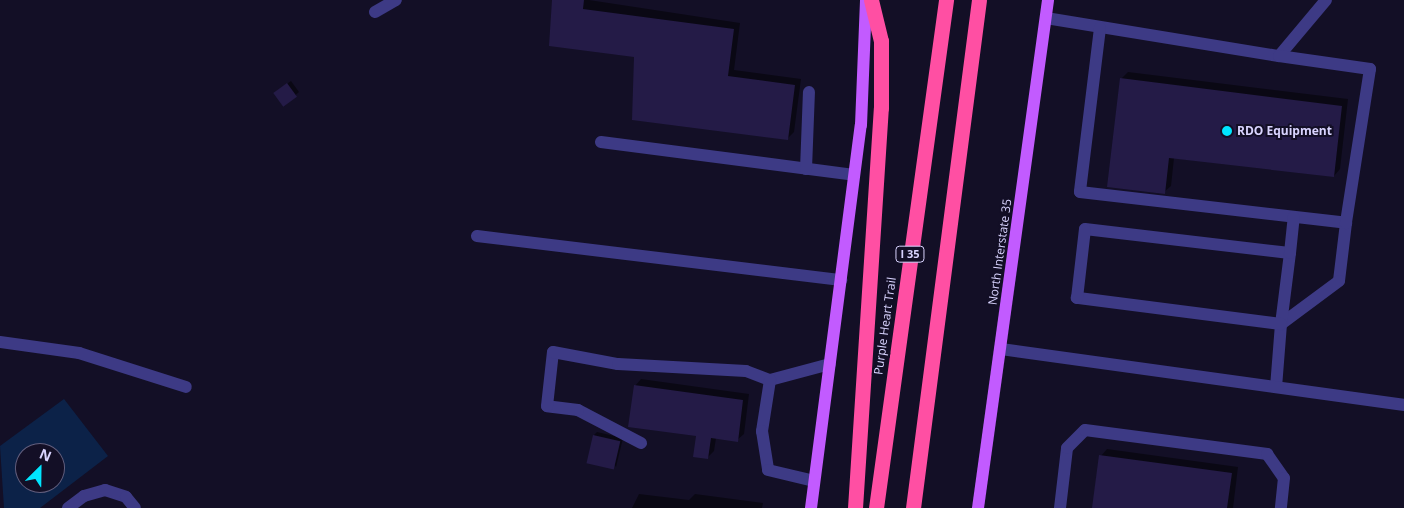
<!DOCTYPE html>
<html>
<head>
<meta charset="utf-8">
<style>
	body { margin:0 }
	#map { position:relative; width:1404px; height:508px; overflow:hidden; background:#130f26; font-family:"Open Sans",sans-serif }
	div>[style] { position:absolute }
	.water>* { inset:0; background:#0c2248 }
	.shadow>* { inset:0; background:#0007 }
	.building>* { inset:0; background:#241b47; transform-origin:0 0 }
	.minor>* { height:12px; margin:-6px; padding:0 6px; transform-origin:6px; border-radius:6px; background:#3d3a85 }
	.major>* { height:12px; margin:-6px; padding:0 6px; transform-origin:6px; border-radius:6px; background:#c25bff }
	.highway>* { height:15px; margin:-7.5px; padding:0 7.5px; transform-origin:7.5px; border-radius:7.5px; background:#ff4fa3 }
	.dots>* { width:14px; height:14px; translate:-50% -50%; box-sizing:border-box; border:2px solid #130f26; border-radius:50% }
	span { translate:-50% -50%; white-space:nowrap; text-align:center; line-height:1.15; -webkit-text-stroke:4px #130f26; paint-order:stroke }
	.shield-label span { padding:1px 4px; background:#130f26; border:1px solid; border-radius:4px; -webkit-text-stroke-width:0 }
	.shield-label { font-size:11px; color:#d9d4ff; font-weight:700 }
	.poi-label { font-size:12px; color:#d9d4ff; font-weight:700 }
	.left { translate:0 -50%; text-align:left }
	.street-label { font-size:12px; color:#d9d4ff }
	.north { position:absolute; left:15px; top:443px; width:50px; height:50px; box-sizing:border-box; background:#130f26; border:1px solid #625e7d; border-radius:50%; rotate:23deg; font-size:14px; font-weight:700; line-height:20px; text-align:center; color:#d9d4ff }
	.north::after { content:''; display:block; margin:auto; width:18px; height:22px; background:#00e5ff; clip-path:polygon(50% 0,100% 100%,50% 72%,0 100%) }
</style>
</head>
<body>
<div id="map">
	<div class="water">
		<div style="clip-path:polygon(evenodd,64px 399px,108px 456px,40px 508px,4px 508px,0 446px,64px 399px,25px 453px,55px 453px,55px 483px,25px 483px,25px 453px)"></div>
	</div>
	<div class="shadow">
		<div style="clip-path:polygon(555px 0,589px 0,740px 23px,734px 70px,801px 79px,794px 132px,787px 139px,635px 56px)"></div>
		<div style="clip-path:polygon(1128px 72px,1348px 99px,1340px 169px,1334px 176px,1174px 158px,1171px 186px,1164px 192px,1121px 79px)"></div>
		<div style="clip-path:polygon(291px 81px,299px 92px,284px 105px,278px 90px)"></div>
		<div style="clip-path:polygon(641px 379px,749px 394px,744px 434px,737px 440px,716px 438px,714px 451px,708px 457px,697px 435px,635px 386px)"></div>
		<div style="clip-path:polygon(597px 432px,623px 438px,616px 467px,594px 435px)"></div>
		<div style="clip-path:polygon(1107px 449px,1238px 467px,1233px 508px,1094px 508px,1101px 456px)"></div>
		<div style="clip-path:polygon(639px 494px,689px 500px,695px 494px,763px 503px,762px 508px,632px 508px)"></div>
	</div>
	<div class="building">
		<div style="clip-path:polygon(552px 0,584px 0,583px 9px,734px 29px,728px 76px,795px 85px,788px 140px,632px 120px,634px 57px,549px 46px)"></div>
		<div style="clip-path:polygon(1120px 78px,1342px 106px,1334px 177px,1169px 158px,1165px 194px,1107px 187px)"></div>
		<div style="left:287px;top:83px;width:17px;height:17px;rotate:54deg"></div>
		<div style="clip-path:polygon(634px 385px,743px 400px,738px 442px,711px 438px,708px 459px,693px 457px,696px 436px,628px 427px)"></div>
		<div style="left:593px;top:435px;width:28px;height:29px;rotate:13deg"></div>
		<div style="clip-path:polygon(1099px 455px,1232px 473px,1227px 508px,1092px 508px)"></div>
	</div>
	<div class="minor">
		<div style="left:375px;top:12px;width:24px;rotate:-30deg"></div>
		<div style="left:1046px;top:18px;width:236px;rotate:9.3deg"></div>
		<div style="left:1279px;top:56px;width:73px;rotate:-50deg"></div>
		<div style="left:1100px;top:28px;width:165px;rotate:97deg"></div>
		<div style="left:1080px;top:192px;width:268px;rotate:6.6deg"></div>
		<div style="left:1346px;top:223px;width:58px;rotate:96.9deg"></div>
		<div style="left:1339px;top:281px;width:72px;rotate:143.4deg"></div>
		<div style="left:1281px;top:324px;width:63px;rotate:94.5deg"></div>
		<div style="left:1279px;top:56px;width:92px;rotate:8.1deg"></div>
		<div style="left:1370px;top:69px;width:156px;rotate:98.9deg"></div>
		<div style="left:601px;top:142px;width:255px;rotate:7.4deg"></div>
		<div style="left:806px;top:169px;width:77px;rotate:-87.8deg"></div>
		<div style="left:1085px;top:229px;width:206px;rotate:6.7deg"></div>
		<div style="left:1290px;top:253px;width:72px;rotate:97.2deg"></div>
		<div style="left:1281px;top:324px;width:206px;rotate:-172.7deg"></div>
		<div style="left:1077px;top:298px;width:69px;rotate:-83.4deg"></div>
		<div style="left:477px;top:236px;width:367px;rotate:6.9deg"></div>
		<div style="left:1290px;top:253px;width:36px;rotate:-84deg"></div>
		<div style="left:0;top:342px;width:80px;rotate:7.9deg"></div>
		<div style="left:79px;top:353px;width:112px;rotate:17.6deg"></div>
		<div style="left:1001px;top:349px;width:407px;rotate:7.9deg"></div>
		<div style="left:770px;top:380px;width:62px;rotate:-14.9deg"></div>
		<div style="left:641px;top:443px;width:71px;rotate:-152.4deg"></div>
		<div style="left:578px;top:410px;width:31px;rotate:-173deg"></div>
		<div style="left:547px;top:406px;width:54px;rotate:-83.7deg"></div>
		<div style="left:553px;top:352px;width:66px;rotate:10.5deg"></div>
		<div style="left:618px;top:364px;width:128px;rotate:3.1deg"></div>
		<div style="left:746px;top:371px;width:26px;rotate:21deg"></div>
		<div style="left:770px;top:380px;width:52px;rotate:98.9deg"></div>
		<div style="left:762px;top:431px;width:39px;rotate:81deg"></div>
		<div style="left:768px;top:470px;width:47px;rotate:13.4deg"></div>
		<div style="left:68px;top:508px;width:20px;rotate:-37deg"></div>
		<div style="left:84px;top:496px;width:22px;rotate:-16deg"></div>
		<div style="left:105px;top:490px;width:22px;rotate:18deg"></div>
		<div style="left:126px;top:497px;width:14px;rotate:51deg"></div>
		<div style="left:1060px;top:508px;width:60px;rotate:-83.3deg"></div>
		<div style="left:1067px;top:448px;width:25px;rotate:-45deg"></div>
		<div style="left:1085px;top:430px;width:184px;rotate:7.5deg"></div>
		<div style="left:1267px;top:454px;width:29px;rotate:55deg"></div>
		<div style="left:1284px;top:478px;width:30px;rotate:96deg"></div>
	</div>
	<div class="major">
		<div style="left:811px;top:508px;width:386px;rotate:-82.6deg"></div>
		<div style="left:861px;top:125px;width:125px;rotate:-87.7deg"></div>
		<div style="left:978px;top:508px;width:513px;rotate:-82.15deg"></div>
	</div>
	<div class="highway">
		<div style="left:855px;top:508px;width:401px;rotate:-86.3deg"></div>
		<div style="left:881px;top:108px;width:67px;rotate:-90deg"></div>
		<div style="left:881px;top:41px;width:42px;rotate:-103.7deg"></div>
		<div style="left:876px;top:508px;width:513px;rotate:-82.15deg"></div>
		<div style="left:913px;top:508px;width:512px;rotate:-82.6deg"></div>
	</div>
	<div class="dots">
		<div style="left:1227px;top:131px;background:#00e5ff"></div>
	</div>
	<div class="shield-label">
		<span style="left:910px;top:254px">I 35</span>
	</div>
	<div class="poi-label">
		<span class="left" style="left:1237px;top:131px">RDO Equipment</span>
	</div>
	<div class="street-label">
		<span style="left:1000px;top:252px;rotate:-82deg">North Interstate 35</span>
		<span style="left:885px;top:326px;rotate:-82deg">Purple Heart Trail</span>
	</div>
	<div class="north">N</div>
</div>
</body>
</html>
